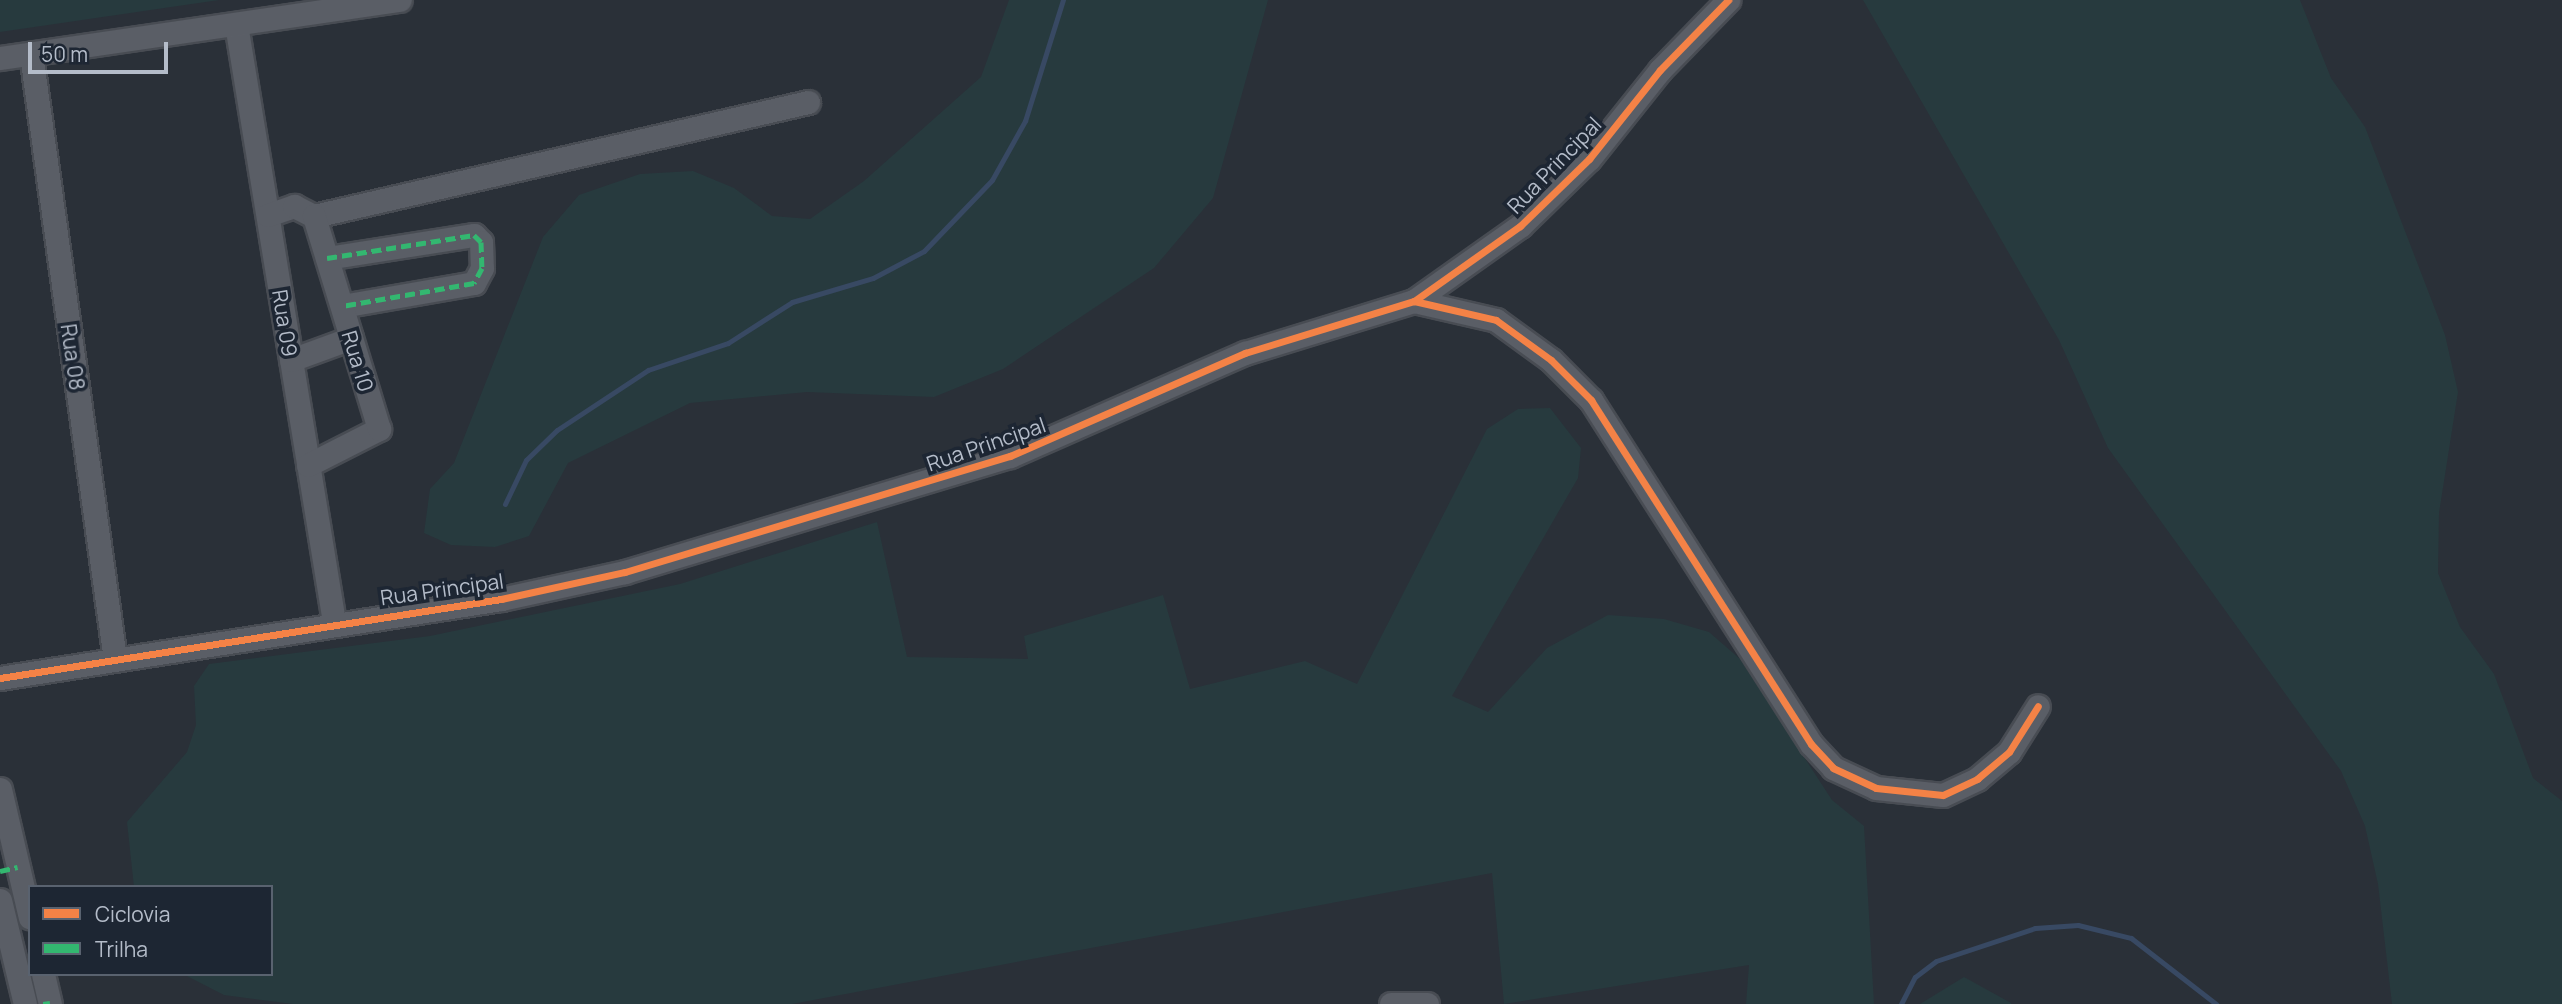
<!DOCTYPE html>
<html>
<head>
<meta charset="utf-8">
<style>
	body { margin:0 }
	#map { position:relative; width:2562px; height:1004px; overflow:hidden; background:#2a3038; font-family:Manrope,sans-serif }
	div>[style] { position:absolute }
	.green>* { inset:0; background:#273a3e }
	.stream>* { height:5px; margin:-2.5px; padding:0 2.5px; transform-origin:2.5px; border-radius:2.5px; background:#384963 }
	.roads { filter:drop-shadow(2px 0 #484c53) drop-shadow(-2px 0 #484c53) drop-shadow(0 2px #484c53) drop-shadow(0 -2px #484c53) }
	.minor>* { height:23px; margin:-11.5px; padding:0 11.5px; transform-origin:11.5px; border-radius:11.5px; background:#5a5e66 }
	.quiet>* { height:5px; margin-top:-2.5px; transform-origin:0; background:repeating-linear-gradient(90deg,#33b770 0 10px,transparent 0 15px) }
	.cycleway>* { height:7px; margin:-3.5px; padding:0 3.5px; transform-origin:3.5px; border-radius:3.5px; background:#f48246 }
	span { translate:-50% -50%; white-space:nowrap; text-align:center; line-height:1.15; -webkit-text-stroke:7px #1d2633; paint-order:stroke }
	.street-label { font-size:21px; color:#b4bcc9 }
	.legend { position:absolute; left:28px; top:885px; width:245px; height:91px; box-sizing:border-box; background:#1d2633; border:2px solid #59626f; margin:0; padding:9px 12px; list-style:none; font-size:21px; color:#b4bcc9 }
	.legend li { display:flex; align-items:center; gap:14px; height:35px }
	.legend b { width:35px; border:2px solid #59626f }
	.scale { position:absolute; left:28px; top:42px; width:140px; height:32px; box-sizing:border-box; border:4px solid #b4bcc9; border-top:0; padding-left:9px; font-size:21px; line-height:24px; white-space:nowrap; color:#b4bcc9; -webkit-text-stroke:5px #1d2633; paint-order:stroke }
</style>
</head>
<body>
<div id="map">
	<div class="green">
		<div style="clip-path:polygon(0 0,219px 0,0 32px)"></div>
		<div style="clip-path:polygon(1009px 0,1268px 0,1213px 198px,1154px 268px,1003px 369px,934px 397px,807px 392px,690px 403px,568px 463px,529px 536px,495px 547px,451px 545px,424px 533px,430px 489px,454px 463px,543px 237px,579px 195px,640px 174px,693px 171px,734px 188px,772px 216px,810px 219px,864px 181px,981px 77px)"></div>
		<div style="clip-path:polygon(1863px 0,2300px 0,2331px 78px,2365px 127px,2445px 335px,2458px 392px,2439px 513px,2438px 573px,2460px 627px,2494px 674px,2533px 778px,2562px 801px,2562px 1004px,2392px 1004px,2378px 884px,2365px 826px,2341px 771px,2108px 448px,2059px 340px)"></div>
		<div style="clip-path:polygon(1550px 408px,1581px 448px,1578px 478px,1452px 696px,1488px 712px,1547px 648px,1608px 615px,1664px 619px,1709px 632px,1740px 659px,1832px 800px,1864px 826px,1874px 1004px,1746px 1004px,1749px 965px,1504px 1004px,1492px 873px,792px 1004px,293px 1004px,224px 995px,183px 974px,271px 974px,271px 887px,134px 887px,127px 822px,187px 752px,196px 725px,194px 686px,209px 664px,430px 636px,680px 584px,877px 522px,907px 657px,1028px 659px,1024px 636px,1163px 595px,1190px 689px,1305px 661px,1357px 684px,1487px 429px,1518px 409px)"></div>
		<div style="clip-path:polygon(1964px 977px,2011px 1003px,2011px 1004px,1920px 1004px)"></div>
	</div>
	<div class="stream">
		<div style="left:505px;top:504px;width:49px;rotate:-64.5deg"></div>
		<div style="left:526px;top:460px;width:43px;rotate:-44.1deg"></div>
		<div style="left:557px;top:430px;width:109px;rotate:-33.4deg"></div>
		<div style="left:648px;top:370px;width:84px;rotate:-18.6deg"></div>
		<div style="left:728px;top:343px;width:76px;rotate:-32.6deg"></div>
		<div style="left:792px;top:302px;width:84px;rotate:-16.5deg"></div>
		<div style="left:873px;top:278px;width:58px;rotate:-27.9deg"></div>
		<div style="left:924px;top:251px;width:98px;rotate:-46.2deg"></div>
		<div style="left:992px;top:180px;width:68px;rotate:-60.8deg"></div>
		<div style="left:1025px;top:121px;width:127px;rotate:-72.6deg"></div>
		<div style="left:1901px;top:1004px;width:30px;rotate:-63deg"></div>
		<div style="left:1915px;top:977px;width:26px;rotate:-37deg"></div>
		<div style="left:1936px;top:961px;width:104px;rotate:-18.4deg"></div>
		<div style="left:2035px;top:928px;width:43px;rotate:-4deg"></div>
		<div style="left:2078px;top:925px;width:55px;rotate:13.8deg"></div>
		<div style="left:2131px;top:938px;width:108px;rotate:37.8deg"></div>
	</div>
	<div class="roads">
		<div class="minor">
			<div style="left:236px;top:24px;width:606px;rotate:80.69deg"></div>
			<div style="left:31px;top:54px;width:611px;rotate:82.1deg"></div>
			<div style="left:0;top:58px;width:404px;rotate:-8.3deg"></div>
			<div style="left:268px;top:215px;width:28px;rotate:-19deg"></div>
			<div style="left:294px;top:206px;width:22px;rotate:27deg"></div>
			<div style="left:314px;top:216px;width:507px;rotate:-12.99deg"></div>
			<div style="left:327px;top:258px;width:149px;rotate:-8.9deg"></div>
			<div style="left:474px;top:235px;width:10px;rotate:45deg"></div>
			<div style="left:481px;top:242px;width:26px;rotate:88deg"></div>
			<div style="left:482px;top:268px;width:17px;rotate:118deg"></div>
			<div style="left:474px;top:283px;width:134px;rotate:170.1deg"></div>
			<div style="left:1414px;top:301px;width:84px;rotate:13deg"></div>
			<div style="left:1496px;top:320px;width:68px;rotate:36deg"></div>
			<div style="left:1551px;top:360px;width:57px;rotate:45deg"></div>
			<div style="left:1591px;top:400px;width:408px;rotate:57.4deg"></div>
			<div style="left:1811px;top:744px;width:33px;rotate:47deg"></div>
			<div style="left:1833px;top:768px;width:47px;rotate:24.9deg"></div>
			<div style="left:1876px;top:788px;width:67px;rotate:6deg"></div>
			<div style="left:1943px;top:795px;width:38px;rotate:-25deg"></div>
			<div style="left:1977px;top:779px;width:42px;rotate:-40.2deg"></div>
			<div style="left:2009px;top:752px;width:54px;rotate:-57.8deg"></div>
			<div style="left:291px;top:360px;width:64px;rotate:-20.1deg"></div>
			<div style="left:308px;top:465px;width:80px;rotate:-26.9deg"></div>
			<div style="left:379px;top:429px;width:223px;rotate:-107deg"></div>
			<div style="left:0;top:678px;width:507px;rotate:-8.96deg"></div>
			<div style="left:501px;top:599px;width:127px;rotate:-12.3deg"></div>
			<div style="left:625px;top:572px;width:402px;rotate:-16.8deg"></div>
			<div style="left:1010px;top:456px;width:257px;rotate:-23.7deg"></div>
			<div style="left:1245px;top:353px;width:177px;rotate:-17.1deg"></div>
			<div style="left:1414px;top:301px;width:130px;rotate:-35.3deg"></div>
			<div style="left:1520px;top:226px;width:96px;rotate:-44.2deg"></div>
			<div style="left:1589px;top:159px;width:114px;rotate:-51.4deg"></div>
			<div style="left:1660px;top:70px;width:98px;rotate:-45.8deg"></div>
			<div style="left:0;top:789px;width:132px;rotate:76.9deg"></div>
			<div style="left:0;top:900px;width:107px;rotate:76.5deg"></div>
			<div style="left:43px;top:974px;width:31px;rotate:77deg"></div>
			<div style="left:1391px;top:1004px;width:36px"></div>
		</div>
	</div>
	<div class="quiet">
		<div style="left:327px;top:258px;width:149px;rotate:-8.9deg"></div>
		<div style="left:474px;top:235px;width:10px;rotate:45deg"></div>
		<div style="left:481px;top:242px;width:26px;rotate:88deg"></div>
		<div style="left:482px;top:268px;width:17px;rotate:118deg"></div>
		<div style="left:474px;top:283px;width:134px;rotate:170.1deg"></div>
		<div style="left:0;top:871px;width:18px;rotate:-13deg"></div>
		<div style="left:43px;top:1004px;width:7px;rotate:-8deg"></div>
	</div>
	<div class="cycleway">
		<div style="left:1414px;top:301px;width:84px;rotate:13deg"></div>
		<div style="left:1496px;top:320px;width:68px;rotate:36deg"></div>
		<div style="left:1551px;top:360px;width:57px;rotate:45deg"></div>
		<div style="left:1591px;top:400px;width:408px;rotate:57.4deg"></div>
		<div style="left:1811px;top:744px;width:33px;rotate:47deg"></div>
		<div style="left:1833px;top:768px;width:47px;rotate:24.9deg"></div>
		<div style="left:1876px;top:788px;width:67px;rotate:6deg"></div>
		<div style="left:1943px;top:795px;width:38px;rotate:-25deg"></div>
		<div style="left:1977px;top:779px;width:42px;rotate:-40.2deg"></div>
		<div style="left:2009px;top:752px;width:54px;rotate:-57.8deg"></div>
		<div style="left:0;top:678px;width:507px;rotate:-8.96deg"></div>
		<div style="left:501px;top:599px;width:127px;rotate:-12.3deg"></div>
		<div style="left:625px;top:572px;width:402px;rotate:-16.8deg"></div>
		<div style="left:1010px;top:456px;width:257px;rotate:-23.7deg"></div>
		<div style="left:1245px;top:353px;width:177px;rotate:-17.1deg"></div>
		<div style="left:1414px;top:301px;width:130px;rotate:-35.3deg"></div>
		<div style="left:1520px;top:226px;width:96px;rotate:-44.2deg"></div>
		<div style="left:1589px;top:159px;width:114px;rotate:-51.4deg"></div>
		<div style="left:1660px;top:70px;width:98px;rotate:-45.8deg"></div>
	</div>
	<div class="street-label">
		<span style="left:1554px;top:165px;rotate:-46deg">Rua Principal</span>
		<span style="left:285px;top:323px;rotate:81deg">Rua 09</span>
		<span style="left:73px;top:357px;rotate:82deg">Rua 08</span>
		<span style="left:358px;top:361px;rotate:73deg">Rua 10</span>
		<span style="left:986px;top:444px;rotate:-19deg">Rua Principal</span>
		<span style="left:442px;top:589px;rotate:-8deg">Rua Principal</span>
	</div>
	<ul class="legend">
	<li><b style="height:9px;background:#f48246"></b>Ciclovia</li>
	<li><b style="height:9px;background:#33b770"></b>Trilha</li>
	</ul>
	<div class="scale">50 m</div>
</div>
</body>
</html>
